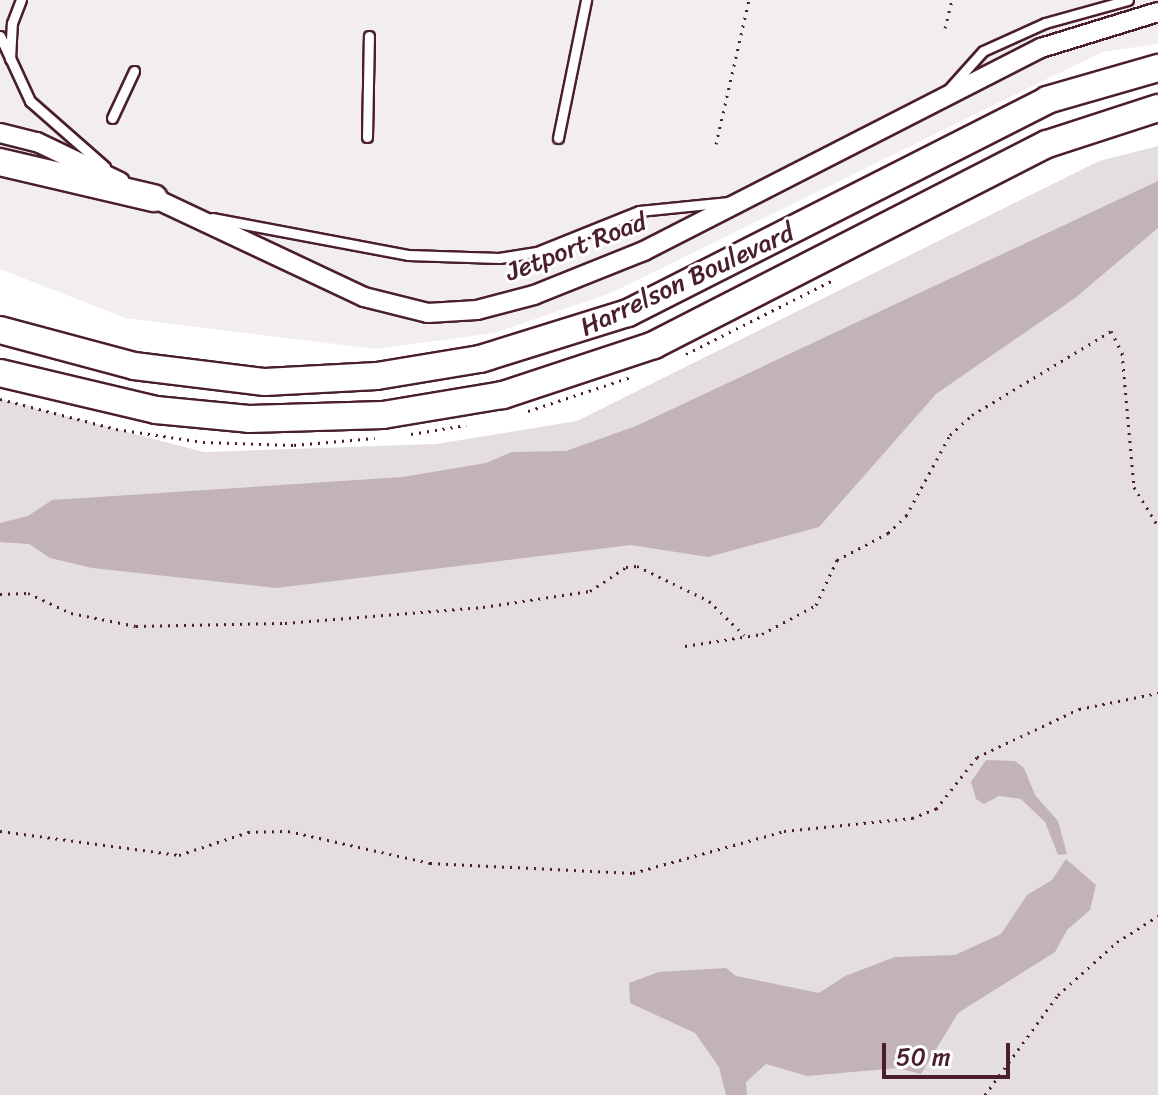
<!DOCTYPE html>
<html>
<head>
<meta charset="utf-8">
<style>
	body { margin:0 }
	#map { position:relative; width:1158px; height:1095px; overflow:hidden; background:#fff; font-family:Sriracha,sans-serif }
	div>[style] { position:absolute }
	.built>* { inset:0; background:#f2eeef }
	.green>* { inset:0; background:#e5dee0 }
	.water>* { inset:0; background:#c1b3b6 }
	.path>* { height:3px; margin-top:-1.5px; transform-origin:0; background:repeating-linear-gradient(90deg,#4a1f2b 0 2px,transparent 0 8px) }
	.roads { filter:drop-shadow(2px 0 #4a1f2b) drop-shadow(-2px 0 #4a1f2b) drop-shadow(0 2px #4a1f2b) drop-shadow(0 -2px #4a1f2b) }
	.lane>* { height:9px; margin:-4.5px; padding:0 4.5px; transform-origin:4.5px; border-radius:4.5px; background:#fff }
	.street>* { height:18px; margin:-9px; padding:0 9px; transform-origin:9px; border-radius:9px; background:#fff }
	.secondary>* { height:26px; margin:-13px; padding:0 13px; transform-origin:13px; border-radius:13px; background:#fff }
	span { translate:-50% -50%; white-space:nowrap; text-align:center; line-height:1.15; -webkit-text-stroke:6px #fff; paint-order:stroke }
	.street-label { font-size:26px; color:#4a1f2b }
	.scale { position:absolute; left:882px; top:1043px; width:128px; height:36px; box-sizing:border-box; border:4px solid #4a1f2b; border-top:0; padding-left:10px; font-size:24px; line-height:28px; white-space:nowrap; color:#4a1f2b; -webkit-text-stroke:6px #fff; paint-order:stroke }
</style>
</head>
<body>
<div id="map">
	<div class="built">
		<div style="clip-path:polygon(0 0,1158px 0,1158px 44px,1102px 52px,611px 293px,494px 333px,376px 349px,125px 318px,0 269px)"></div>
	</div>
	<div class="green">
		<div style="clip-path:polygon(1158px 146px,1158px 1095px,0 1095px,0 399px,204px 452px,436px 444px,577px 421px,1099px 161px)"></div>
	</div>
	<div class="water">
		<div style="clip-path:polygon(1158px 181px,1158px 228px,1075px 298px,936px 394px,819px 527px,708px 557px,631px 545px,276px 588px,92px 568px,50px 558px,29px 544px,0 542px,0 523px,28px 516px,52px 500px,403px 477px,486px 463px,512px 452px,566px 451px,636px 426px)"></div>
		<div style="clip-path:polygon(986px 760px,1015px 761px,1024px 768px,1035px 795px,1058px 821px,1067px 854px,1058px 855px,1045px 822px,1021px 799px,999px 796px,984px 804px,976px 799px,971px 782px)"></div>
		<div style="clip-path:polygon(1066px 859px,1096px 885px,1090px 910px,1067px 930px,1055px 952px,958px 1013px,921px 1074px,898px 1068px,807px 1076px,766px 1064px,746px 1082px,747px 1095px,726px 1095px,719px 1067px,695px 1033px,630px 1003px,629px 983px,659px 972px,726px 968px,736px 976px,819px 993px,845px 976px,895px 957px,955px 955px,1001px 934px,1027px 895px,1052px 880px)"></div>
	</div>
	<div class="path">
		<div style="left:945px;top:28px;width:29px;rotate:-76deg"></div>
		<div style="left:716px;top:144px;width:148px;rotate:-77.1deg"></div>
		<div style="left:686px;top:354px;width:165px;rotate:-26.7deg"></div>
		<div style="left:0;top:399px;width:120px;rotate:14.5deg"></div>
		<div style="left:116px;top:429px;width:88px;rotate:8.5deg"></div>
		<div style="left:203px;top:442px;width:91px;rotate:1.9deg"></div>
		<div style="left:294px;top:445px;width:81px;rotate:-4.9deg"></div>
		<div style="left:528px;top:411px;width:108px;rotate:-18.3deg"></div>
		<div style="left:411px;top:434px;width:56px;rotate:-9.3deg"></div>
		<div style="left:0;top:594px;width:28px;rotate:-2deg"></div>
		<div style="left:28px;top:593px;width:47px;rotate:24.9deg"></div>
		<div style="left:71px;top:613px;width:66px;rotate:11.3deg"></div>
		<div style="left:136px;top:626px;width:149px;rotate:-1.2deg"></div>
		<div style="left:285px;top:623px;width:199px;rotate:-4.6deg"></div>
		<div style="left:483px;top:607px;width:108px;rotate:-8.5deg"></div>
		<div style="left:590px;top:591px;width:43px;rotate:-33.7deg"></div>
		<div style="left:626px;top:567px;width:11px;rotate:-5deg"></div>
		<div style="left:637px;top:566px;width:80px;rotate:25.9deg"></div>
		<div style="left:709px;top:601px;width:49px;rotate:44.2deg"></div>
		<div style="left:685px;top:646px;width:78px;rotate:-8.9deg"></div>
		<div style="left:762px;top:634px;width:61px;rotate:-28.2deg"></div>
		<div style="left:816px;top:605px;width:50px;rotate:-65deg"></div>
		<div style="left:837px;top:560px;width:58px;rotate:-27.9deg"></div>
		<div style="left:888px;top:533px;width:25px;rotate:-43deg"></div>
		<div style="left:906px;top:516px;width:92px;rotate:-61.5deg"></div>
		<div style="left:950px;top:435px;width:30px;rotate:-42deg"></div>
		<div style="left:972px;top:415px;width:162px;rotate:-31.1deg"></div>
		<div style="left:1111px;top:331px;width:25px;rotate:63deg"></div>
		<div style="left:1122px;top:353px;width:135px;rotate:84.9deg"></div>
		<div style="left:1134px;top:487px;width:46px;rotate:58.4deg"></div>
		<div style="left:0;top:831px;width:181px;rotate:7.6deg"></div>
		<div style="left:179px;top:855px;width:73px;rotate:-18.4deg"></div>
		<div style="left:248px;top:832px;width:40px;rotate:-1.4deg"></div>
		<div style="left:288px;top:831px;width:146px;rotate:12.7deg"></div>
		<div style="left:430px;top:863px;width:203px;rotate:2.8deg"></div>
		<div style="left:633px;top:873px;width:157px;rotate:-15.5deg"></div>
		<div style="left:784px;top:831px;width:129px;rotate:-5.8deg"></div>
		<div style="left:912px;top:818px;width:26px;rotate:-21deg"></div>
		<div style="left:936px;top:809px;width:66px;rotate:-51.7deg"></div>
		<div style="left:977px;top:757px;width:113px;rotate:-25.2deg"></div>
		<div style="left:1079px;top:709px;width:81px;rotate:-11.4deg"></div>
		<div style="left:985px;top:1095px;width:124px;rotate:-53.9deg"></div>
		<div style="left:1058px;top:995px;width:79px;rotate:-41.9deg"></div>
		<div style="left:1117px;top:942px;width:49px;rotate:-32.4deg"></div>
	</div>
	<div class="roads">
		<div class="lane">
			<div style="left:0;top:36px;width:72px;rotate:65.2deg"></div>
			<div style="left:30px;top:101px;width:100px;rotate:41.3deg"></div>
			<div style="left:10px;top:59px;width:36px;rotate:-87deg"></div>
			<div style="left:12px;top:23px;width:25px;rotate:-69deg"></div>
			<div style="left:948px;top:90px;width:52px;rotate:-48.1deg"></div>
			<div style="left:983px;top:51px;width:68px;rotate:-24.3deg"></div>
			<div style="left:1045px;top:23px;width:86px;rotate:-15.5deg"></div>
			<div style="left:112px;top:118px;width:52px;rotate:-64.9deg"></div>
			<div style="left:367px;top:137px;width:101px;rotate:-88.9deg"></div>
			<div style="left:558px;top:138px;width:141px;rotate:-78.5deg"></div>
			<div style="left:212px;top:218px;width:199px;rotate:10.7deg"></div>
			<div style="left:408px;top:255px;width:91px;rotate:1.9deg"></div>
			<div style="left:499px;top:258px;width:38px;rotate:-9deg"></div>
			<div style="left:537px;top:252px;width:110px;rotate:-21.9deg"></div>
			<div style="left:639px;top:211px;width:90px;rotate:-5.7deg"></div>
		</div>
		<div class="street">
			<div style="left:0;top:133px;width:38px;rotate:14deg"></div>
			<div style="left:37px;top:142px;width:92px;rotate:25.7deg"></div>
			<div style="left:143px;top:193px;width:244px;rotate:25.2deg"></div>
			<div style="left:364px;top:297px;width:66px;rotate:14deg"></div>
			<div style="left:428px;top:313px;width:49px;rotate:-3.5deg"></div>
			<div style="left:477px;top:310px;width:59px;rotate:-14.7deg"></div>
			<div style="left:534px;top:295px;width:118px;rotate:-21.8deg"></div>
			<div style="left:644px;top:251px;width:446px;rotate:-27.1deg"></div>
			<div style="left:1041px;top:48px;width:122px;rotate:-17.1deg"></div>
		</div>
		<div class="secondary">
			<div style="left:0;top:162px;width:158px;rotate:13.2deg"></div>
			<div style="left:0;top:330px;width:139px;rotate:15deg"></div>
			<div style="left:134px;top:366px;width:132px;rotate:7deg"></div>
			<div style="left:265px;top:382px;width:112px;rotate:-3.1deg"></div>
			<div style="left:377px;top:376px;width:104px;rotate:-9.4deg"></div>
			<div style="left:480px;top:359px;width:155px;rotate:-17.3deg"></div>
			<div style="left:628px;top:313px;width:470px;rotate:-26.9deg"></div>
			<div style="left:1047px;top:100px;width:116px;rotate:-16.1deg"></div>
			<div style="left:0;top:373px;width:160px;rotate:13.3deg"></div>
			<div style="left:156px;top:410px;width:93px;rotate:5.5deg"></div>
			<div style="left:249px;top:419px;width:134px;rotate:-1.7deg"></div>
			<div style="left:383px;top:415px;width:122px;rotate:-9.5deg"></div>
			<div style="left:503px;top:395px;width:159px;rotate:-18.3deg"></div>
			<div style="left:654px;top:345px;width:441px;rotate:-27.1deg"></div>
			<div style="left:1047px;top:144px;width:117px;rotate:-18deg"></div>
		</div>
	</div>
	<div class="street-label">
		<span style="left:576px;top:247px;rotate:-21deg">Jetport Road</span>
		<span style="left:687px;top:280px;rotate:-25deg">Harrelson Boulevard</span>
	</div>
	<div class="scale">50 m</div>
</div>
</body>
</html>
